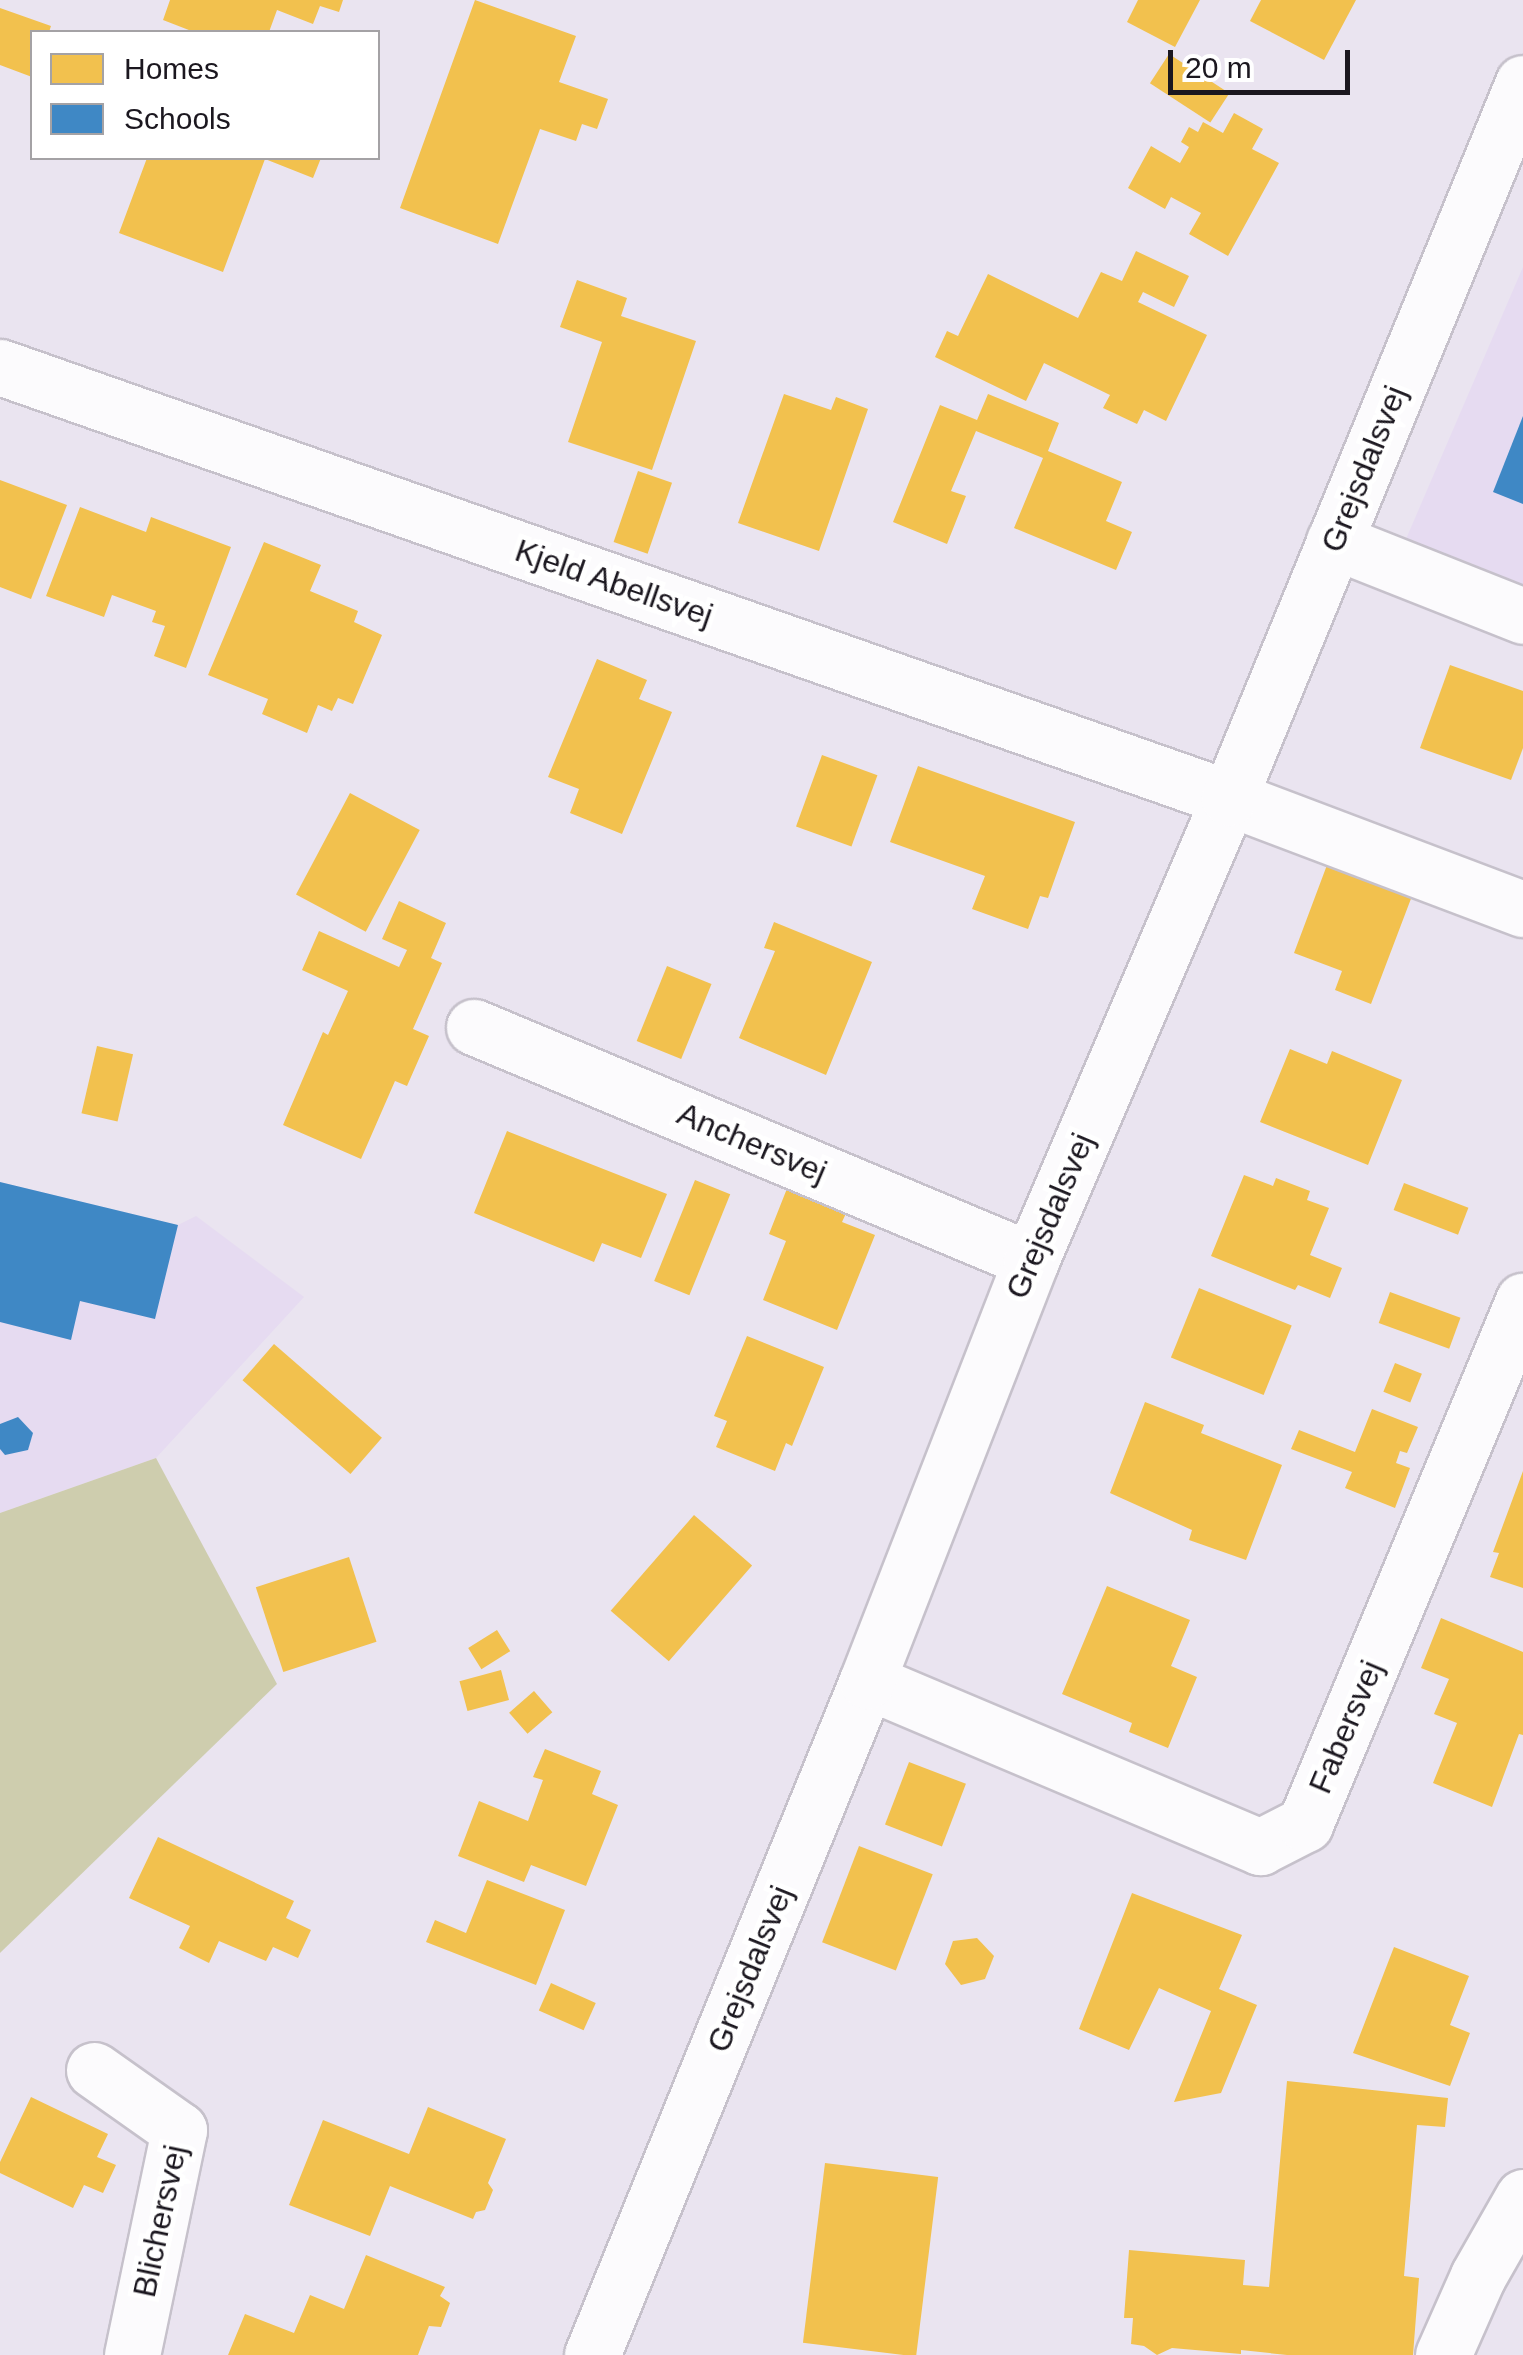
<!DOCTYPE html>
<html>
<head>
<meta charset="utf-8">
<style>
	body { margin:0 }
	#map { position:relative; width:1523px; height:2355px; overflow:hidden; background:#eae4f0; font-family:Helvetica,sans-serif }
	div>[style] { position:absolute }
	.built>* { inset:0; background:#e6dbf1 }
	.green>* { inset:0; background:#cecdae }
	.homes>* { inset:0; background:#f2c14e; transform-origin:0 0 }
	.schools>* { inset:0; background:#3f88c5 }
	.roads { filter:drop-shadow(2px 0 #c6c1cb) drop-shadow(-2px 0 #c6c1cb) drop-shadow(0 2px #c6c1cb) drop-shadow(0 -2px #c6c1cb) }
	.minor>* { height:55px; margin:-27.5px; padding:0 27.5px; transform-origin:27.5px; border-radius:27.5px; background:#fcfbfd }
	span { translate:-50% -50%; white-space:nowrap; text-align:center; line-height:1.15; -webkit-text-stroke:10px #fff; paint-order:stroke }
	.street-label { font-size:32px; color:#1b171f }
	.legend { position:absolute; left:30px; top:30px; width:350px; height:130px; box-sizing:border-box; background:#fff; border:2px solid #a4a2a5; margin:0; padding:12px 18px; list-style:none; font-size:30px; color:#1b171f }
	.legend li { display:flex; align-items:center; gap:20px; height:50px }
	.legend b { width:50px; border:2px solid #a4a2a5 }
	.scale { position:absolute; left:1168px; top:50px; width:182px; height:45px; box-sizing:border-box; border:5px solid #1b171f; border-top:0; padding-left:12px; font-size:30px; line-height:35px; white-space:nowrap; color:#1b171f; -webkit-text-stroke:8px #fff; paint-order:stroke }
</style>
</head>
<body>
<div id="map">
	<div class="built">
		<div style="clip-path:polygon(1523px 267px,1523px 592px,1403px 546px)"></div>
		<div style="clip-path:polygon(0 1182px,178px 1225px,196px 1216px,304px 1297px,156px 1458px,0 1513px)"></div>
	</div>
	<div class="green">
		<div style="clip-path:polygon(156px 1458px,277px 1684px,0 1953px,0 1513px)"></div>
	</div>
	<div class="homes">
		<div style="clip-path:polygon(170px 0,343px 0,339px 12px,320px 6px,313px 24px,277px 10px,269px 32px,194px 32px,163px 20px)"></div>
		<div style="clip-path:polygon(475px 0,576px 36px,559px 82px,608px 99px,597px 129px,582px 124px,576px 141px,540px 129px,498px 244px,400px 208px)"></div>
		<div style="clip-path:polygon(1138px 0,1200px 0,1175px 47px,1127px 22px)"></div>
		<div style="clip-path:polygon(1261px 0,1356px 0,1324px 60px,1250px 21px)"></div>
		<div style="clip-path:polygon(0 8px,51px 26px,49px 32px,32px 32px,32px 77px,0 65px)"></div>
		<div style="left:1169px;top:54px;width:72px;height:35px;rotate:33deg"></div>
		<div style="clip-path:polygon(1234px 113px,1263px 129px,1252px 149px,1279px 163px,1228px 256px,1189px 234px,1201px 213px,1171px 197px,1165px 209px,1128px 188px,1151px 146px,1180px 163px,1189px 147px,1181px 142px,1189px 127px,1198px 132px,1203px 122px,1223px 133px)"></div>
		<div style="clip-path:polygon(147px 158px,321px 158px,313px 178px,265px 159px,223px 272px,119px 233px)"></div>
		<div style="clip-path:polygon(1136px 251px,1189px 276px,1174px 307px,1143px 292px,1138px 302px,1207px 335px,1166px 421px,1144px 410px,1137px 424px,1103px 408px,1110px 395px,1044px 363px,1026px 401px,935px 357px,947px 331px,958px 336px,988px 274px,1078px 318px,1101px 272px,1122px 281px)"></div>
		<div style="clip-path:polygon(577px 280px,627px 298px,621px 316px,696px 341px,652px 470px,568px 442px,602px 342px,560px 327px)"></div>
		<div style="clip-path:polygon(784px 394px,831px 410px,836px 397px,868px 409px,819px 551px,738px 523px)"></div>
		<div style="clip-path:polygon(988px 394px,1059px 423px,1048px 451px,1122px 482px,1106px 521px,1132px 532px,1116px 570px,1014px 528px,1043px 458px,976px 431px,951px 491px,966px 496px,947px 544px,893px 522px,940px 405px,977px 420px)"></div>
		<div style="left:638px;top:471px;width:36px;height:75px;rotate:19deg"></div>
		<div style="clip-path:polygon(0 480px,67px 505px,31px 599px,0 587px)"></div>
		<div style="clip-path:polygon(80px 507px,146px 532px,151px 517px,231px 547px,186px 668px,154px 656px,165px 626px,152px 622px,156px 611px,112px 595px,104px 617px,46px 596px)"></div>
		<div style="clip-path:polygon(264px 542px,321px 565px,310px 591px,358px 611px,354px 622px,382px 635px,353px 704px,338px 698px,332px 711px,318px 705px,307px 733px,262px 714px,268px 699px,208px 675px)"></div>
		<div style="clip-path:polygon(597px 659px,647px 680px,639px 699px,672px 712px,622px 834px,570px 813px,579px 789px,548px 777px)"></div>
		<div style="clip-path:polygon(1450px 665px,1523px 691px,1523px 748px,1511px 780px,1420px 748px)"></div>
		<div style="left:822px;top:755px;width:59px;height:76px;rotate:20deg"></div>
		<div style="clip-path:polygon(918px 766px,1075px 822px,1048px 898px,1040px 896px,1028px 929px,972px 909px,985px 876px,890px 842px)"></div>
		<div style="left:350px;top:793px;width:79px;height:115px;rotate:28deg"></div>
		<div style="clip-path:polygon(1327px 865px,1412px 896px,1371px 1004px,1335px 990px,1342px 971px,1294px 953px)"></div>
		<div style="clip-path:polygon(399px 901px,446px 923px,431px 958px,442px 963px,413px 1029px,429px 1036px,407px 1086px,395px 1081px,361px 1159px,283px 1125px,323px 1032px,328px 1035px,348px 991px,302px 970px,319px 931px,399px 967px,407px 950px,382px 939px)"></div>
		<div style="clip-path:polygon(774px 922px,872px 962px,826px 1075px,739px 1038px,775px 951px,764px 948px)"></div>
		<div style="left:667px;top:966px;width:48px;height:81px;rotate:22deg"></div>
		<div style="left:97px;top:1046px;width:37px;height:69px;rotate:13deg"></div>
		<div style="clip-path:polygon(1290px 1049px,1327px 1064px,1332px 1051px,1402px 1080px,1368px 1165px,1260px 1122px)"></div>
		<div style="clip-path:polygon(507px 1131px,667px 1194px,641px 1258px,602px 1243px,594px 1262px,474px 1213px)"></div>
		<div style="clip-path:polygon(1244px 1175px,1273px 1186px,1276px 1178px,1310px 1191px,1307px 1200px,1329px 1208px,1310px 1255px,1342px 1268px,1330px 1298px,1298px 1285px,1295px 1290px,1211px 1256px)"></div>
		<div style="left:695px;top:1180px;width:38px;height:109px;rotate:22deg"></div>
		<div style="left:1404px;top:1183px;width:69px;height:29px;rotate:21deg"></div>
		<div style="clip-path:polygon(788px 1186px,848px 1209px,842px 1222px,875px 1235px,837px 1330px,763px 1300px,786px 1241px,769px 1234px)"></div>
		<div style="left:1199px;top:1288px;width:100px;height:75px;rotate:22deg"></div>
		<div style="left:1390px;top:1292px;width:75px;height:33px;rotate:20deg"></div>
		<div style="clip-path:polygon(747px 1336px,824px 1367px,792px 1446px,786px 1443px,775px 1471px,716px 1447px,727px 1421px,714px 1416px)"></div>
		<div style="left:274px;top:1344px;width:143px;height:48px;rotate:41deg"></div>
		<div style="left:1395px;top:1363px;width:29px;height:31px;rotate:22deg"></div>
		<div style="clip-path:polygon(1145px 1402px,1204px 1425px,1201px 1433px,1282px 1465px,1246px 1560px,1189px 1540px,1192px 1530px,1110px 1493px)"></div>
		<div style="clip-path:polygon(1372px 1409px,1418px 1427px,1407px 1453px,1400px 1451px,1396px 1463px,1410px 1468px,1395px 1508px,1345px 1488px,1352px 1472px,1291px 1449px,1299px 1430px,1355px 1452px)"></div>
		<div style="clip-path:polygon(1523px 1471px,1523px 1588px,1490px 1577px,1499px 1553px,1493px 1552px)"></div>
		<div style="left:694px;top:1515px;width:77px;height:127px;rotate:41deg"></div>
		<div style="left:349px;top:1557px;width:89px;height:98px;rotate:72deg"></div>
		<div style="clip-path:polygon(1107px 1586px,1190px 1620px,1171px 1666px,1197px 1677px,1168px 1748px,1129px 1732px,1132px 1723px,1062px 1694px)"></div>
		<div style="clip-path:polygon(1441px 1618px,1523px 1652px,1523px 1735px,1519px 1734px,1492px 1807px,1433px 1783px,1457px 1723px,1434px 1714px,1449px 1679px,1421px 1668px)"></div>
		<div style="left:497px;top:1630px;width:25px;height:34px;rotate:58deg"></div>
		<div style="left:501px;top:1670px;width:31px;height:43px;rotate:75deg"></div>
		<div style="left:534px;top:1691px;width:28px;height:33px;rotate:49deg"></div>
		<div style="clip-path:polygon(545px 1749px,601px 1771px,592px 1794px,618px 1805px,586px 1886px,531px 1865px,524px 1882px,458px 1856px,479px 1801px,528px 1821px,543px 1780px,533px 1777px)"></div>
		<div style="left:909px;top:1762px;width:61px;height:67px;rotate:21deg"></div>
		<div style="clip-path:polygon(158px 1837px,294px 1901px,286px 1918px,311px 1930px,298px 1958px,273px 1947px,266px 1961px,219px 1941px,209px 1963px,179px 1948px,190px 1926px,129px 1898px)"></div>
		<div style="left:859px;top:1846px;width:79px;height:103px;rotate:21deg"></div>
		<div style="clip-path:polygon(487px 1880px,565px 1910px,536px 1985px,426px 1942px,435px 1920px,466px 1933px)"></div>
		<div style="clip-path:polygon(1132px 1893px,1242px 1935px,1219px 1989px,1257px 2005px,1221px 2093px,1174px 2102px,1211px 2011px,1159px 1988px,1129px 2050px,1079px 2029px)"></div>
		<div style="clip-path:polygon(977px 1938px,994px 1956px,985px 1979px,961px 1985px,945px 1964px,953px 1941px)"></div>
		<div style="clip-path:polygon(1394px 1947px,1469px 1976px,1450px 2025px,1470px 2033px,1450px 2086px,1353px 2053px)"></div>
		<div style="left:551px;top:1983px;width:49px;height:30px;rotate:24deg"></div>
		<div style="clip-path:polygon(1287px 2081px,1448px 2098px,1445px 2127px,1417px 2125px,1404px 2276px,1419px 2278px,1413px 2355px,1287px 2355px,1241px 2350px,1241px 2354px,1172px 2348px,1157px 2355px,1144px 2346px,1131px 2344px,1133px 2318px,1124px 2318px,1129px 2250px,1245px 2260px,1243px 2285px,1269px 2287px)"></div>
		<div style="clip-path:polygon(31px 2097px,108px 2134px,97px 2157px,116px 2165px,103px 2193px,84px 2185px,73px 2208px,0 2173px,0 2162px)"></div>
		<div style="clip-path:polygon(428px 2107px,506px 2139px,488px 2183px,493px 2190px,485px 2210px,476px 2212px,473px 2219px,390px 2186px,370px 2236px,289px 2205px,323px 2120px,409px 2154px)"></div>
		<div style="left:825px;top:2163px;width:114px;height:181px;rotate:7deg"></div>
		<div style="clip-path:polygon(366px 2255px,445px 2287px,440px 2296px,450px 2303px,441px 2327px,429px 2326px,418px 2355px,228px 2355px,245px 2314px,294px 2333px,310px 2295px,344px 2309px)"></div>
	</div>
	<div class="schools">
		<div style="clip-path:polygon(1523px 416px,1523px 504px,1493px 492px)"></div>
		<div style="clip-path:polygon(0 1182px,178px 1225px,155px 1319px,80px 1301px,71px 1340px,0 1322px)"></div>
		<div style="clip-path:polygon(18px 1417px,33px 1433px,28px 1450px,5px 1455px,0 1449px,0 1424px)"></div>
	</div>
	<div class="roads">
		<div class="minor">
			<div style="left:0;top:367px;width:1302px;rotate:19.33deg"></div>
			<div style="left:1229px;top:798px;width:314px;rotate:20.7deg"></div>
			<div style="left:1334px;top:541px;width:203px;rotate:21.6deg"></div>
			<div style="left:474px;top:1027px;width:604px;rotate:22.7deg"></div>
			<div style="left:867px;top:1681px;width:427px;rotate:22.9deg"></div>
			<div style="left:1260px;top:1847px;width:51px;rotate:-27.1deg"></div>
			<div style="left:1305px;top:1824px;width:567px;rotate:-67.37deg"></div>
			<div style="left:94px;top:2070px;width:104px;rotate:35.2deg"></div>
			<div style="left:179px;top:2130px;width:230px;rotate:101.8deg"></div>
			<div style="left:592px;top:2355px;width:728px;rotate:-67.8deg"></div>
			<div style="left:867px;top:1681px;width:452px;rotate:-68.7deg"></div>
			<div style="left:1031px;top:1260px;width:503px;rotate:-66.8deg"></div>
			<div style="left:1229px;top:798px;width:773px;rotate:-67.65deg"></div>
			<div style="left:1443px;top:2355px;width:86px;rotate:-66.1deg"></div>
			<div style="left:1478px;top:2276px;width:91px;rotate:-60.3deg"></div>
		</div>
	</div>
	<div class="street-label">
		<span style="left:1364px;top:469px;rotate:-68deg">Grejsdalsvej</span>
		<span style="left:614px;top:583px;rotate:19deg">Kjeld Abellsvej</span>
		<span style="left:752px;top:1143px;rotate:23deg">Anchersvej</span>
		<span style="left:1050px;top:1216px;rotate:-67deg">Grejsdalsvej</span>
		<span style="left:1346px;top:1727px;rotate:-67deg">Fabersvej</span>
		<span style="left:750px;top:1969px;rotate:-68deg">Grejsdalsvej</span>
		<span style="left:160px;top:2221px;rotate:-78deg">Blichersvej</span>
	</div>
	<ul class="legend">
	<li><b style="height:28px;background:#f2c14e"></b>Homes</li>
	<li><b style="height:28px;background:#3f88c5"></b>Schools</li>
	</ul>
	<div class="scale">20 m</div>
</div>
</body>
</html>
